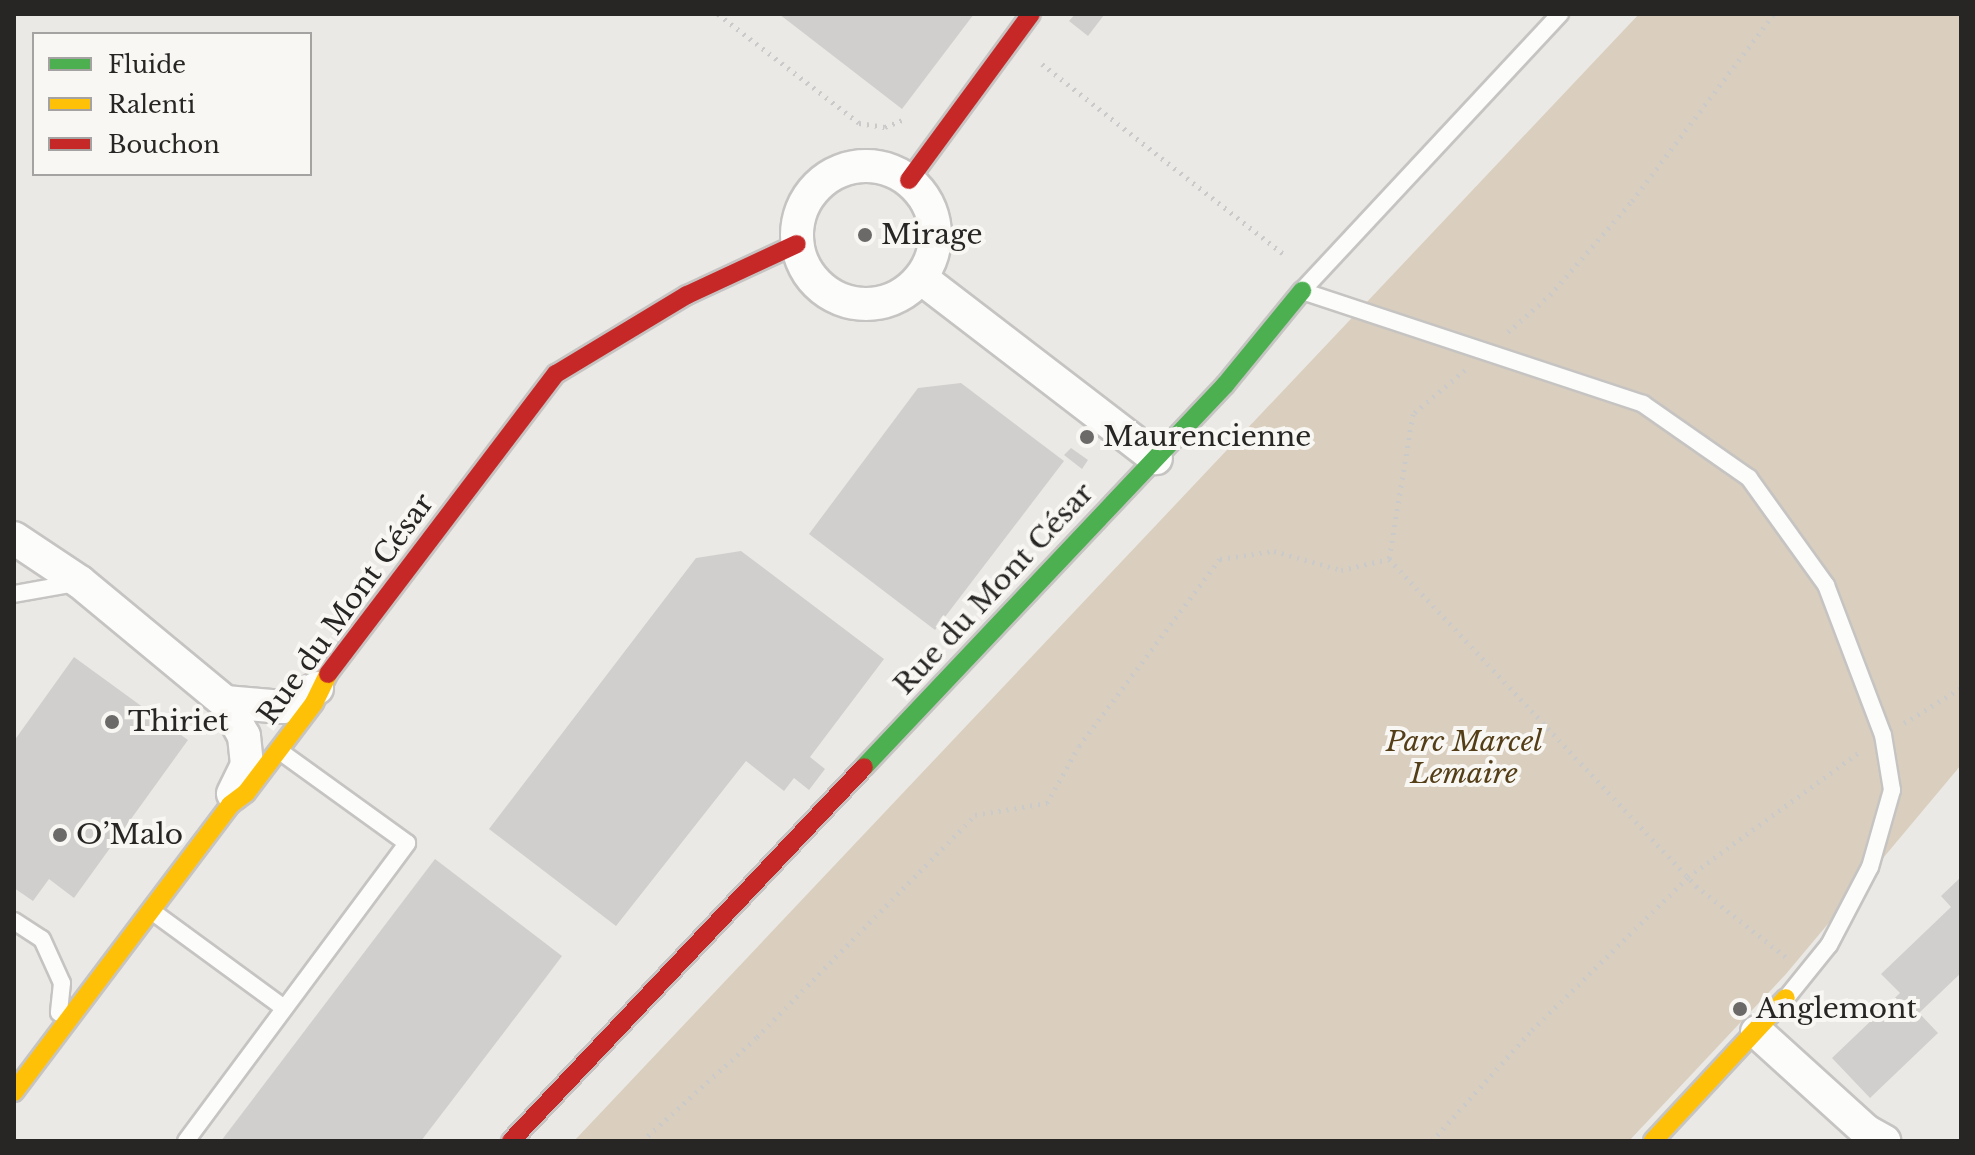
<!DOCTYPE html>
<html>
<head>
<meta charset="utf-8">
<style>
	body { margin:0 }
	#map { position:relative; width:1975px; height:1155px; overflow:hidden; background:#ebe9e6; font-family:"Libre Baskerville",serif }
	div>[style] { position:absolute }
	.green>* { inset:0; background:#dacfbe }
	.building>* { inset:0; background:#d1cfcd }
	.path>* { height:5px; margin-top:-2.5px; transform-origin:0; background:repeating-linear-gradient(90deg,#cbcaca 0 2px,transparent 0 8px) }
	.roads { filter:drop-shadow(2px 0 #c6c4c2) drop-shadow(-2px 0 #c6c4c2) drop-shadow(0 2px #c6c4c2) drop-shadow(0 -2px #c6c4c2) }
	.lane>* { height:16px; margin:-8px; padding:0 8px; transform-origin:8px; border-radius:8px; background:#fcfcfb }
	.street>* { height:32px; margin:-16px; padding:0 16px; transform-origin:16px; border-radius:16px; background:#fcfcfb }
	.street>.ring { margin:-16px; padding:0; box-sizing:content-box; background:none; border:32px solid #fcfcfb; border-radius:50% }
	.fast>* { height:18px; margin:-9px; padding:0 9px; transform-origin:9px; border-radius:9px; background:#4caf50 }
	.slow>* { height:18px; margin:-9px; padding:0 9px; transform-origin:9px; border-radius:9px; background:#ffc107 }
	.jam>* { height:18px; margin:-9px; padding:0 9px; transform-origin:9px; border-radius:9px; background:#c62828 }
	.dots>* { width:22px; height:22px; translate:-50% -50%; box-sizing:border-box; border:4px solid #f9f7f3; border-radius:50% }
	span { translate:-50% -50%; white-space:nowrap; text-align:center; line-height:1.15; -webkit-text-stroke:8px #f9f7f3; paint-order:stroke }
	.poi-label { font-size:28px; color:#272625 }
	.left { translate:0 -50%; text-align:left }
	.street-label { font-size:28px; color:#272625 }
	.park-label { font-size:28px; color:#543e18; font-style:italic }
	.frame { position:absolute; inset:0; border:16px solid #272625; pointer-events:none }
	.legend { position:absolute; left:32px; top:32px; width:280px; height:144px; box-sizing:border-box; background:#f9f7f3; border:2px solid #a5a3a1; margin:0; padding:10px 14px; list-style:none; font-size:24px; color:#272625 }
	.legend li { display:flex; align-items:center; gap:16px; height:40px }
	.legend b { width:40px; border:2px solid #a5a3a1 }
</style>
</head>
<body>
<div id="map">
	<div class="green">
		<div style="clip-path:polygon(1639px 14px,1961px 14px,1961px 765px,1786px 974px,1629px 1141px,574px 1141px)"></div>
	</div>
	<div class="building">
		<div style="clip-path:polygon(779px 14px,974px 14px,902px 109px)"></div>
		<div style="clip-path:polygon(1075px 14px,1102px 14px,1104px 15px,1088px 36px,1069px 21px)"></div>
		<div style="clip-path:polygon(961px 383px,1064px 461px,935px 630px,809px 534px,918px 388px)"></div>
		<div style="clip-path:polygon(1071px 448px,1088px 460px,1082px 469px,1064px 455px)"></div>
		<div style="clip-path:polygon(741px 551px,884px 659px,810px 757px,825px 769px,809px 790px,794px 778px,784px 791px,746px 761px,616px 926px,489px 829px,696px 558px)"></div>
		<div style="clip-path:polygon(74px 657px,188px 740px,74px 898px,49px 879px,33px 901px,14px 888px,14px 741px)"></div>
		<div style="clip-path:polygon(435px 859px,562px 956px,547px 976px,421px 1141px,221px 1141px)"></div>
		<div style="clip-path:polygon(1961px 877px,1961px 973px,1919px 1013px,1938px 1033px,1870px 1098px,1832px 1058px,1900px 993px,1881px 974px,1951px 907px,1941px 896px)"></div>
	</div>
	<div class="path">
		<div style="left:718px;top:14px;width:178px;rotate:37.7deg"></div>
		<div style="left:859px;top:123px;width:26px;rotate:9deg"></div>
		<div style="left:885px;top:127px;width:18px;rotate:-22deg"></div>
		<div style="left:1042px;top:64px;width:309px;rotate:38.2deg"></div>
		<div style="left:1508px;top:332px;width:56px;rotate:-41.4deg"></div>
		<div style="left:1550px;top:295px;width:125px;rotate:-48.9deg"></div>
		<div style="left:1632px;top:201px;width:235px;rotate:-52.8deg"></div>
		<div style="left:1465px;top:370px;width:68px;rotate:139.8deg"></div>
		<div style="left:1413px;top:414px;width:147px;rotate:99.4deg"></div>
		<div style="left:1389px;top:559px;width:449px;rotate:46.8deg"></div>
		<div style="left:1696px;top:886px;width:115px;rotate:38.3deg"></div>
		<div style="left:1904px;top:723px;width:67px;rotate:-31.6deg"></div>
		<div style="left:642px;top:1141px;width:155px;rotate:-42.1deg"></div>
		<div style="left:757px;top:1037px;width:311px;rotate:-45.5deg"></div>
		<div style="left:975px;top:815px;width:73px;rotate:-9.5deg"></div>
		<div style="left:1047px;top:803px;width:65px;rotate:-60.7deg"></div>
		<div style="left:1079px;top:746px;width:234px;rotate:-53deg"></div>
		<div style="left:1220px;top:559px;width:55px;rotate:-8.4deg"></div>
		<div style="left:1274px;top:551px;width:70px;rotate:15.8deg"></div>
		<div style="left:1341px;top:570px;width:49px;rotate:-12.9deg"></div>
		<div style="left:1432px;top:1141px;width:149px;rotate:-48deg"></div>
		<div style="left:1532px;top:1030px;width:219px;rotate:-44.4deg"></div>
		<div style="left:1688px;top:877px;width:215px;rotate:-36.1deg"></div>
	</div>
	<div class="roads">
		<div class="lane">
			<div style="left:1560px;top:14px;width:379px;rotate:133deg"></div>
			<div style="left:1302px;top:291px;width:359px;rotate:18.3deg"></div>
			<div style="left:1643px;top:404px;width:129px;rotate:34.9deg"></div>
			<div style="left:1749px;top:478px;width:132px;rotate:54.3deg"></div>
			<div style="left:1826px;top:585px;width:160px;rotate:69.2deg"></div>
			<div style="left:1883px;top:735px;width:56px;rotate:80.7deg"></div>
			<div style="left:1892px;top:790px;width:80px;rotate:105.9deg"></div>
			<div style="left:1870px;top:867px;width:88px;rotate:117.7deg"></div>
			<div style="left:1829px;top:945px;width:67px;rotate:128.9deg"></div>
			<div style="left:14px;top:594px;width:62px;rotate:-10.2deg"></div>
			<div style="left:153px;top:912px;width:162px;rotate:36.2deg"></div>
			<div style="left:14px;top:921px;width:33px;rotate:33deg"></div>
			<div style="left:42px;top:939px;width:48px;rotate:65.6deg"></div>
			<div style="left:62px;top:983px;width:30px;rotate:96deg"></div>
			<div style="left:186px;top:1141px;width:371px;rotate:-53.4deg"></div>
			<div style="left:407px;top:843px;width:155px;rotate:-144.2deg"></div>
		</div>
		<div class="street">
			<div class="ring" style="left:797px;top:166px;width:106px;height:106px"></div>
			<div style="left:921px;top:278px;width:296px;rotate:37.5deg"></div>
			<div style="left:14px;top:538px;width:79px;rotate:33.7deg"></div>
			<div style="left:80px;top:582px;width:188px;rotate:39.6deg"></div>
			<div style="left:225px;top:702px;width:39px;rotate:61deg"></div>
			<div style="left:244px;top:736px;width:29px;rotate:84deg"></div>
			<div style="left:247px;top:765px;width:32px;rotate:116deg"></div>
			<div style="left:225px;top:702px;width:58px;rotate:4.9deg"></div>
			<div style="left:283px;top:707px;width:39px;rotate:-29deg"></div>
			<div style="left:1757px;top:1032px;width:147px;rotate:42.2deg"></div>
			<div style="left:1866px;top:1131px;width:21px;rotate:29deg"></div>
		</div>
		<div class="fast">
			<div style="left:864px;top:767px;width:526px;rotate:-46.62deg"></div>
			<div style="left:1225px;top:385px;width:122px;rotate:-50.7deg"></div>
		</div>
		<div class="slow">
			<div style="left:14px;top:1092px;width:359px;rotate:-53deg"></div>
			<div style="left:230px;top:805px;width:20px;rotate:-37deg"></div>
			<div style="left:246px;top:793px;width:113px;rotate:-52.9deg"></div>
			<div style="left:314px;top:703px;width:32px;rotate:-64deg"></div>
			<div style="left:1653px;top:1141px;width:195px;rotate:-47.1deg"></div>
		</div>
		<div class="jam">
			<div style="left:909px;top:180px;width:206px;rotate:-53.7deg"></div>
			<div style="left:328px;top:674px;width:377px;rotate:-52.8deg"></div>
			<div style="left:556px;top:374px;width:153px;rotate:-31.1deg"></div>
			<div style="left:687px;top:295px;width:121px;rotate:-24.9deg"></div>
			<div style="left:511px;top:1141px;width:514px;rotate:-46.65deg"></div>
		</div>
	</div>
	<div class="dots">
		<div style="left:865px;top:235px;background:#6c6a69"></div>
		<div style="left:1087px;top:437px;background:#6c6a69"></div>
		<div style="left:112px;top:722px;background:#6c6a69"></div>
		<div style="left:60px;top:835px;background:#6c6a69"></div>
		<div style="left:1740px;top:1009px;background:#6c6a69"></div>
	</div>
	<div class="poi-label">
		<span class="left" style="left:881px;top:235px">Mirage</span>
		<span class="left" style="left:1103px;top:437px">Maurencienne</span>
		<span class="left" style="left:128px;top:722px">Thiriet</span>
		<span class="left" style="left:76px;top:835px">O’Malo</span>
		<span class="left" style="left:1756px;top:1009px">Anglemont</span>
	</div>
	<div class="street-label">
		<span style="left:994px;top:589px;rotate:-47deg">Rue du Mont César</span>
		<span style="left:346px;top:609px;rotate:-54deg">Rue du Mont César</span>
	</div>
	<div class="park-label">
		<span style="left:1464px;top:758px">Parc Marcel<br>Lemaire</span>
	</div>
	<div class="frame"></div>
	<ul class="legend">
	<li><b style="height:10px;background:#4caf50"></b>Fluide</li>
	<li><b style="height:10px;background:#ffc107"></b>Ralenti</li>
	<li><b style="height:10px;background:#c62828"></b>Bouchon</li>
	</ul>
</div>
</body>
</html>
